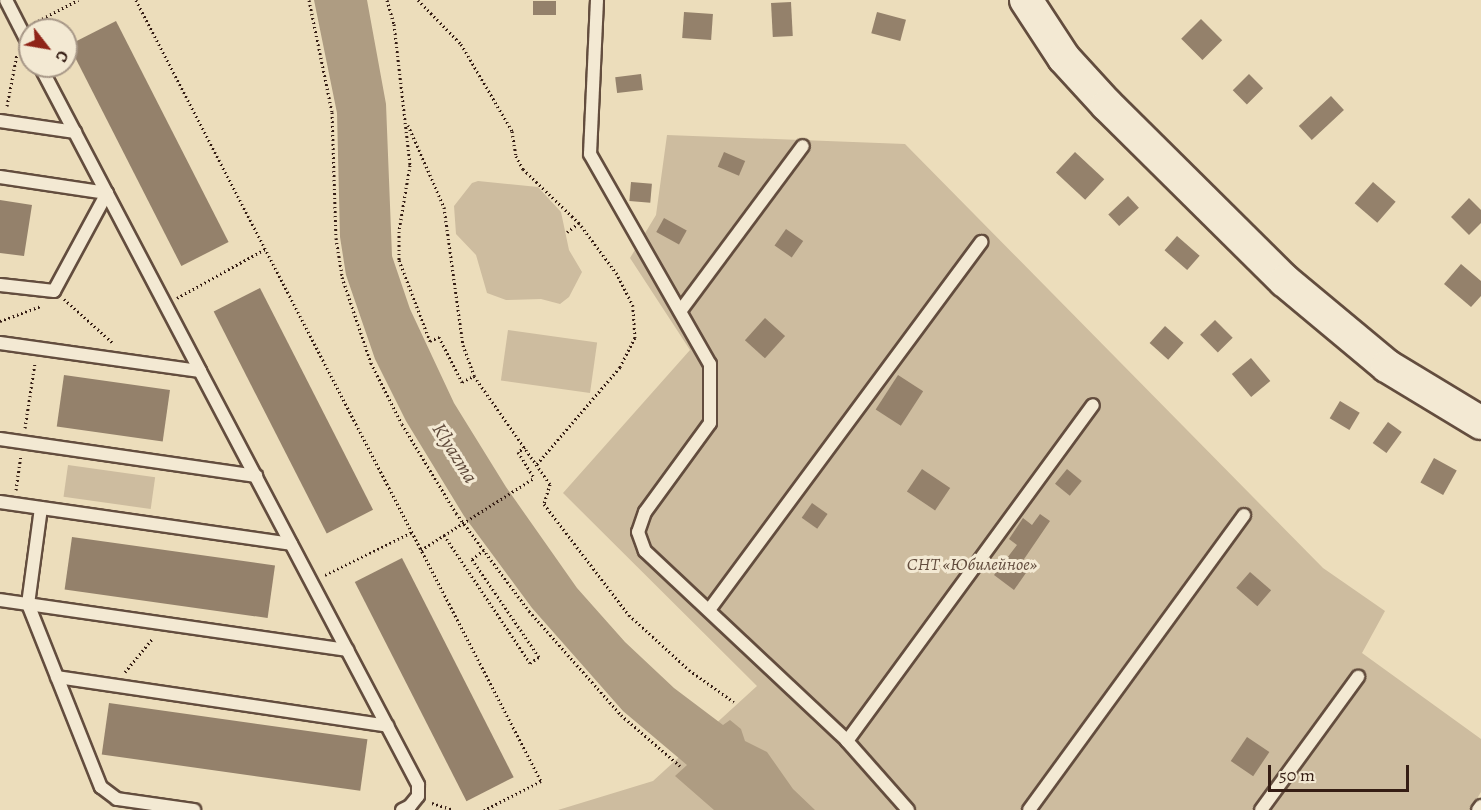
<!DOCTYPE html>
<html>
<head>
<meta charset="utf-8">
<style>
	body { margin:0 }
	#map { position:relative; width:1481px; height:810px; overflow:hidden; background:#ecddbb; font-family:Alegreya,serif }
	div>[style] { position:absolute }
	.green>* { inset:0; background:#cdbc9f; transform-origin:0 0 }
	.water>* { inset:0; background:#ae9c82 }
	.building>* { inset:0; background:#94816b; transform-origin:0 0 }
	.path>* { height:3px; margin-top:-1.5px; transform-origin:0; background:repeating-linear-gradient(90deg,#351d14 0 1.5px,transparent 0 4.5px) }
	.roads { filter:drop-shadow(2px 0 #634d3e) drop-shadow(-2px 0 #634d3e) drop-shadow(0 2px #634d3e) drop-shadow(0 -2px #634d3e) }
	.service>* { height:12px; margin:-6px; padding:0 6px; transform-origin:6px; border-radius:6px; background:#f3e9d3 }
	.secondary>* { height:32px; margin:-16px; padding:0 16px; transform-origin:16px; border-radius:16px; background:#f3e9d3 }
	.path-bridge>* { height:3px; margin-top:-1.5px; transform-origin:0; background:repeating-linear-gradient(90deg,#351d14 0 1.5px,transparent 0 4.5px) }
	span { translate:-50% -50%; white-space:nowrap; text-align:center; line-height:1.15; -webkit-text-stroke:6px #f3e9d3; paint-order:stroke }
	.park-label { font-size:18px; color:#634d3e; font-style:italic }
	.water-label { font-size:20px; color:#5f493a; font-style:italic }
	.north { position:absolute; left:18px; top:18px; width:60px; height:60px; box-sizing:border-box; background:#f3e9d3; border:2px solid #a79787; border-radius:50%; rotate:121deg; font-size:16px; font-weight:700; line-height:24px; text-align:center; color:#351d14 }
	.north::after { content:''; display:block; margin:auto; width:21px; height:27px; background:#8f2418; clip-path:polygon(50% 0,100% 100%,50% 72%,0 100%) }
	.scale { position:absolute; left:1268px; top:765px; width:141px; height:27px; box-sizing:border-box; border:3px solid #351d14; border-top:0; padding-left:8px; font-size:18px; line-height:21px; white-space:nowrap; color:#351d14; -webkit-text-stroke:4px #f3e9d3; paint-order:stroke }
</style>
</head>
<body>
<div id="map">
	<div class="green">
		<div style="clip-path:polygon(667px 135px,905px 144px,1323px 568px,1385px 611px,1362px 653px,1481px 739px,1481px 792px,1470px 810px,558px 810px,653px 781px,757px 686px,563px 493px,690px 350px,630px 258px,656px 215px)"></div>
		<div style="clip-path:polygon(478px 181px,538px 187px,561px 212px,569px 250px,582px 272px,569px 297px,560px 304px,541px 299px,506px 300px,487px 293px,476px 255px,456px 234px,454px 206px,472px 183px)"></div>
		<div style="left:508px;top:330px;width:90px;height:51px;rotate:8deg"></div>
		<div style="left:68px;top:465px;width:88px;height:32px;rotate:8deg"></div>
	</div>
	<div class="water">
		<div style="clip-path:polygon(314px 0,367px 0,386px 104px,392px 256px,410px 309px,454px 403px,506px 487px,577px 588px,625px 642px,674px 688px,723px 725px,730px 720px,741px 729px,745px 741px,767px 752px,793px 789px,815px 810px,714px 810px,675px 776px,687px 765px,623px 711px,532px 608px,464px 516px,406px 421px,375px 359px,346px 275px,340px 237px,337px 113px)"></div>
	</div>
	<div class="building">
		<div style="left:533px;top:1px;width:23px;height:14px"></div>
		<div style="left:791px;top:2px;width:34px;height:20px;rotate:87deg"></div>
		<div style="left:684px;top:12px;width:29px;height:26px;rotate:4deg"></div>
		<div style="left:877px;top:12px;width:30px;height:22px;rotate:15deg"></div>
		<div style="left:1201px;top:19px;width:30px;height:28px;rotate:45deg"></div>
		<div style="left:116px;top:21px;width:248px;height:53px;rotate:63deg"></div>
		<div style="left:641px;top:74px;width:16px;height:26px;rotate:83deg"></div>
		<div style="left:1249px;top:74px;width:20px;height:23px;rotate:45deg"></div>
		<div style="left:1331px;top:96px;width:19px;height:44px;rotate:47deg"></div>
		<div style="left:724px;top:152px;width:23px;height:16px;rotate:23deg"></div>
		<div style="left:1075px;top:152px;width:40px;height:28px;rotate:43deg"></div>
		<div style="left:631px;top:182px;width:21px;height:19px;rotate:5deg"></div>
		<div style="left:1373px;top:182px;width:30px;height:28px;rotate:41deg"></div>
		<div style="left:1128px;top:196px;width:16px;height:27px;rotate:47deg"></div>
		<div style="clip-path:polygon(1469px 198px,1481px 210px,1481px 223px,1469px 235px,1451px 217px)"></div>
		<div style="clip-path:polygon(0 200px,32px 205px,24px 256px,0 253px)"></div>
		<div style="left:664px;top:218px;width:26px;height:16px;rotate:29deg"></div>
		<div style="left:786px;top:229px;width:21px;height:20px;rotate:35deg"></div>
		<div style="left:1177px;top:236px;width:30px;height:19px;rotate:41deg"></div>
		<div style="clip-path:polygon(1461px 264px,1481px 281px,1481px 296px,1471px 307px,1444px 284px)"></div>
		<div style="left:260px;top:288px;width:249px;height:52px;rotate:63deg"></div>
		<div style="left:765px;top:318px;width:27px;height:30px;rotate:42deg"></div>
		<div style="left:1215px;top:320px;width:25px;height:21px;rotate:45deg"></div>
		<div style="left:1165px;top:326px;width:25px;height:23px;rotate:42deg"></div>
		<div style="left:1251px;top:358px;width:30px;height:25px;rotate:50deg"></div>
		<div style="left:64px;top:375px;width:107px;height:52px;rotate:8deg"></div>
		<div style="left:898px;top:375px;width:30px;height:41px;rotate:33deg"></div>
		<div style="left:1340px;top:401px;width:23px;height:20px;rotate:31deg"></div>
		<div style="left:1388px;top:422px;width:17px;height:26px;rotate:36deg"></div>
		<div style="left:1434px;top:458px;width:26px;height:28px;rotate:29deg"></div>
		<div style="left:922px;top:469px;width:34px;height:27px;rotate:34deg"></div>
		<div style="left:1067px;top:469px;width:19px;height:19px;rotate:39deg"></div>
		<div style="left:812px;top:503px;width:19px;height:18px;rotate:35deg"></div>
		<div style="clip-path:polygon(1040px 514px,1050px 521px,1020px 565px,1028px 570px,1014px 590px,994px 575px,1017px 545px,1009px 539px,1023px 518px,1032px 525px)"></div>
		<div style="left:72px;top:537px;width:205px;height:53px;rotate:8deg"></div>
		<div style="left:402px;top:558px;width:246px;height:53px;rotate:63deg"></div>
		<div style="left:1250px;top:572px;width:28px;height:21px;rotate:41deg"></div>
		<div style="left:109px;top:703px;width:261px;height:52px;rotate:8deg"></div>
		<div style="left:1247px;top:737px;width:27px;height:29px;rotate:34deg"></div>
	</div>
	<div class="path">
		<div style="left:136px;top:0;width:880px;rotate:62.59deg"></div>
		<div style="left:541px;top:781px;width:64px;rotate:153deg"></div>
		<div style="left:309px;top:0;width:114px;rotate:78.4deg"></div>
		<div style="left:332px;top:112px;width:126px;rotate:88.2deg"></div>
		<div style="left:336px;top:238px;width:39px;rotate:81deg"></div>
		<div style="left:342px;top:277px;width:91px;rotate:71.4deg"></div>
		<div style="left:371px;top:363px;width:68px;rotate:63.1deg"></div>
		<div style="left:402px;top:424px;width:104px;rotate:58.8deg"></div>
		<div style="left:456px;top:513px;width:122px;rotate:53.3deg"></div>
		<div style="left:529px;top:611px;width:139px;rotate:48.5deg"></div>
		<div style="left:621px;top:715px;width:78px;rotate:40.8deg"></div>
		<div style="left:387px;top:0;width:25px;rotate:74deg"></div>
		<div style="left:394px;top:24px;width:142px;rotate:83.5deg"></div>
		<div style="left:410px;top:165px;width:67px;rotate:99.5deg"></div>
		<div style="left:399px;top:231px;width:29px;rotate:90deg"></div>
		<div style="left:399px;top:260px;width:87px;rotate:69.1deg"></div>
		<div style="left:430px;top:341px;width:10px;rotate:-24deg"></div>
		<div style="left:439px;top:337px;width:51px;rotate:62.9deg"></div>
		<div style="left:462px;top:382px;width:13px;rotate:-27deg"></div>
		<div style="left:474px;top:376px;width:132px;rotate:54.9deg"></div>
		<div style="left:550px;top:484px;width:21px;rotate:107deg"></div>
		<div style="left:544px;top:504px;width:140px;rotate:52.6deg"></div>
		<div style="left:629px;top:615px;width:81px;rotate:42.5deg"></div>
		<div style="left:689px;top:670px;width:55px;rotate:35.4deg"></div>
		<div style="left:418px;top:0;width:62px;rotate:45.7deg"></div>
		<div style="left:461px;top:44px;width:101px;rotate:59.6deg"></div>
		<div style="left:512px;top:131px;width:25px;rotate:81deg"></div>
		<div style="left:516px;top:156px;width:15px;rotate:62deg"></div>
		<div style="left:523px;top:169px;width:78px;rotate:44deg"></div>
		<div style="left:34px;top:23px;width:50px;rotate:-27.6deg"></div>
		<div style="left:7px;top:106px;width:53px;rotate:-79.1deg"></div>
		<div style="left:408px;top:125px;width:90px;rotate:66.3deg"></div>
		<div style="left:444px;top:207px;width:139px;rotate:82.2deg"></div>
		<div style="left:463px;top:345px;width:33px;rotate:70deg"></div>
		<div style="left:177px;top:298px;width:101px;rotate:-29.1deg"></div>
		<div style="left:64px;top:299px;width:66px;rotate:41.9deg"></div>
		<div style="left:0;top:321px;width:44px;rotate:-20.1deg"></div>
		<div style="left:25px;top:428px;width:66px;rotate:-81.3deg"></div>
		<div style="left:525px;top:447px;width:9px;rotate:144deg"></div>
		<div style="left:518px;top:452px;width:31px;rotate:58deg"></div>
		<div style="left:537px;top:464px;width:128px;rotate:-49.4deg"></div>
		<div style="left:620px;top:367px;width:33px;rotate:-63deg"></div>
		<div style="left:635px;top:338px;width:32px;rotate:-94deg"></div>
		<div style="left:633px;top:306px;width:36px;rotate:-117deg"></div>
		<div style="left:617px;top:274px;width:64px;rotate:-126.7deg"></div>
		<div style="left:579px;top:223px;width:15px;rotate:143deg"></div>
		<div style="left:16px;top:490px;width:35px;rotate:-82deg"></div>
		<div style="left:444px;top:535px;width:154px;rotate:56.1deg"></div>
		<div style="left:530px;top:663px;width:11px;rotate:-34deg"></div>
		<div style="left:539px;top:657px;width:119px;rotate:-124.4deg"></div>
		<div style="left:472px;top:559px;width:15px;rotate:-37deg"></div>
		<div style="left:325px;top:575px;width:97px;rotate:-26.3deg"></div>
		<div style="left:125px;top:672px;width:44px;rotate:-50.5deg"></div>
		<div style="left:432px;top:803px;width:22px;rotate:18deg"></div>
	</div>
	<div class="roads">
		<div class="service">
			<div style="left:6px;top:0;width:53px;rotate:62.9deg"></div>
			<div style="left:597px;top:0;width:154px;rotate:92.6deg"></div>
			<div style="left:590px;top:154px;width:242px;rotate:60.3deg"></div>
			<div style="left:710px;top:364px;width:59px;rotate:90deg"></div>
			<div style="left:710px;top:423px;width:110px;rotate:126.1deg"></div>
			<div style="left:645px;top:512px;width:21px;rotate:109deg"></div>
			<div style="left:638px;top:532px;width:20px;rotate:70deg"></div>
			<div style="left:645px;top:551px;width:277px;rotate:43.2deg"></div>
			<div style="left:847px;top:741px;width:92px;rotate:48.5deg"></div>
			<div style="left:40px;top:66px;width:344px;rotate:62.3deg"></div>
			<div style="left:0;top:121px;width:76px;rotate:8.3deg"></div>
			<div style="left:0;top:177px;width:108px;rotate:8.5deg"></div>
			<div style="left:107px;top:193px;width:111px;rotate:118.4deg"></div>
			<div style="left:54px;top:291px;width:54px;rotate:-173.7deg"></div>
			<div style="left:681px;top:310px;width:204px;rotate:-53.4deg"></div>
			<div style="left:0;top:343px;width:202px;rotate:8deg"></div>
			<div style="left:200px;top:371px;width:468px;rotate:62.2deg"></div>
			<div style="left:418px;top:785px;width:11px;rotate:90deg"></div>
			<div style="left:418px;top:796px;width:13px;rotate:129deg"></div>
			<div style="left:410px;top:806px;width:9px;rotate:153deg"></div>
			<div style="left:0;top:439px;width:259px;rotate:8.2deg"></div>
			<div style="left:0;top:502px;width:294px;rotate:8.2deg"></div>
			<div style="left:41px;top:508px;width:97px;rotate:97.7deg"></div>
			<div style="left:28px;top:604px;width:197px;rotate:68.3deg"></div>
			<div style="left:101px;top:787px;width:20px;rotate:37deg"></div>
			<div style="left:117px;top:799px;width:78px;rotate:8.1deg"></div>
			<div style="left:0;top:600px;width:351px;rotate:8.2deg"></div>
			<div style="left:709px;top:610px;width:458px;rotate:-53.5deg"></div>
			<div style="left:57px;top:677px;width:334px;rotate:8.4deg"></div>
			<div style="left:847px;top:741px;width:416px;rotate:-53.8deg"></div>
			<div style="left:1029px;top:810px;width:365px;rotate:-53.9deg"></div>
			<div style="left:1261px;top:810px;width:165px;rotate:-53.9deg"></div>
			<div style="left:1478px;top:810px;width:5px;rotate:-53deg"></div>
		</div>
		<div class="secondary">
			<div style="left:1026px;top:0;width:69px;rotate:56.8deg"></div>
			<div style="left:1064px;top:58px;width:64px;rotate:47.5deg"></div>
			<div style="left:1107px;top:105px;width:250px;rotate:44.7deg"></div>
			<div style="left:1285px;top:281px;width:133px;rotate:39.8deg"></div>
			<div style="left:1387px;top:366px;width:110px;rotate:31.2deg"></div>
		</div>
	</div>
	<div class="path-bridge">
		<div style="left:421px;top:550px;width:134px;rotate:-32.5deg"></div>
	</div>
	<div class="park-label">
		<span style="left:972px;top:564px">СНТ «Юбилейное»</span>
	</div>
	<div class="water-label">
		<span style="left:455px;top:453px;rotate:58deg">Klyazma</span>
	</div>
	<div class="north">С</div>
	<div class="scale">50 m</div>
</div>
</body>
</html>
